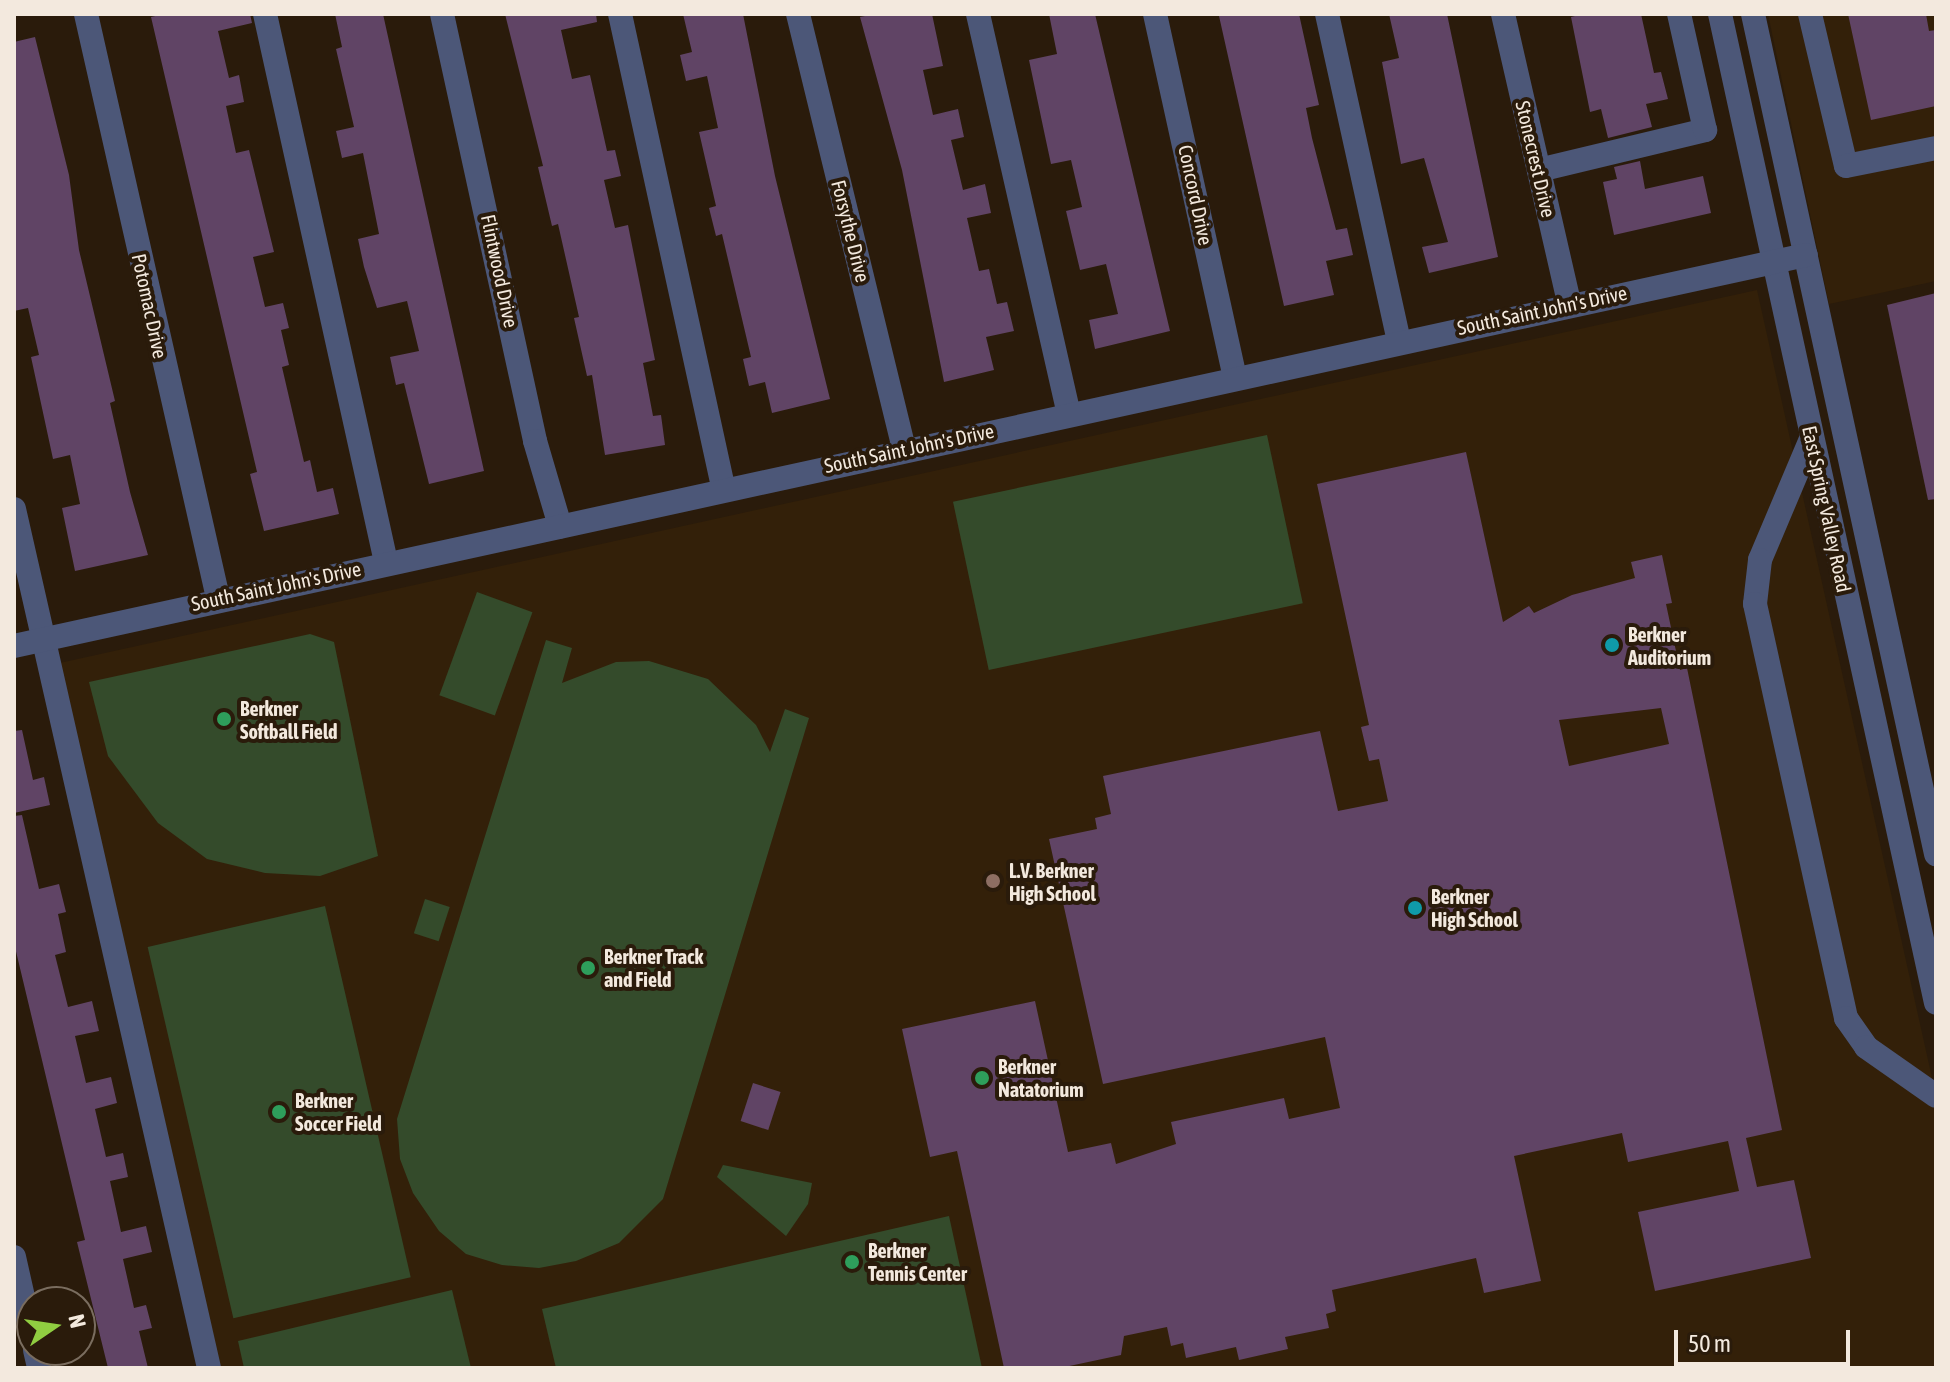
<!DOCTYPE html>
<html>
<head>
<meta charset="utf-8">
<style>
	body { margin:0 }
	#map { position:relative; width:1950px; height:1382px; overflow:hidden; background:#2a1b0b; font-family:"Asap Condensed",sans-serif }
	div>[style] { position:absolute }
	.built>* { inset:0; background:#332009 }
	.green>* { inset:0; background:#344b2b; transform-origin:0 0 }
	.building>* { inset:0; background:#604465; transform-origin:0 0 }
	.minor>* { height:24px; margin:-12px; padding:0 12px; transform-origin:12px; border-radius:12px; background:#4c5778 }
	.dots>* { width:22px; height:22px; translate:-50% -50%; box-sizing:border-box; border:4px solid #2a1b0b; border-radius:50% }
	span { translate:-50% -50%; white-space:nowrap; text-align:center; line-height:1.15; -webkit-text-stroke:8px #2a1b0b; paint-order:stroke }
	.street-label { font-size:20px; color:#f3e9de }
	.poi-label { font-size:20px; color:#f3e9de; font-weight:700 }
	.left { translate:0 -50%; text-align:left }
	.frame { position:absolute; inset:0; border:16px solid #f3e9de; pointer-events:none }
	.north { position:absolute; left:16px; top:1286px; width:80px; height:80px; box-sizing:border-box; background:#2a1b0b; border:2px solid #7a6d5f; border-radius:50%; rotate:77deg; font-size:22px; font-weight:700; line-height:32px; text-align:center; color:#f3e9de }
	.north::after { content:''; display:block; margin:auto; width:28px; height:36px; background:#90cd41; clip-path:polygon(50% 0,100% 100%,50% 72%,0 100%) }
	.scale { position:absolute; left:1674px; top:1330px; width:176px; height:36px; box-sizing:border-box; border:4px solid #f3e9de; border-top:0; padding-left:10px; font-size:24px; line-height:28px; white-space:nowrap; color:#f3e9de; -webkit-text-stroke:6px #2a1b0b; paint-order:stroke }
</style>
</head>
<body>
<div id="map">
	<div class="built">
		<div style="clip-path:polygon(1768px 14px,1936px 14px,1936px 281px,1829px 304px)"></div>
		<div style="clip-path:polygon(1757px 290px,1936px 1096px,1936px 1368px,214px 1368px,46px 666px)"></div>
	</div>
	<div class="green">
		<div style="left:1267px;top:435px;width:172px;height:321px;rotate:78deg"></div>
		<div style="left:477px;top:592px;width:59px;height:110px;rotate:20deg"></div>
		<div style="clip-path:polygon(310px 634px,334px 642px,378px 856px,320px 876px,265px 873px,207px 859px,158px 823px,108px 756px,89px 682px)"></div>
		<div style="clip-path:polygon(546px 640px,572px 648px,562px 683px,616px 662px,649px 661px,708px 679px,756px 725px,770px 752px,785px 709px,809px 718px,663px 1199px,619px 1243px,576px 1261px,539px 1268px,502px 1265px,466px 1254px,439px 1231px,413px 1193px,400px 1159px,397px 1119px)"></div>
		<div style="left:425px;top:899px;width:26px;height:36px;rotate:18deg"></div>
		<div style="left:325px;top:906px;width:381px;height:182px;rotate:77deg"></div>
		<div style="clip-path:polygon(723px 1165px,812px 1183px,808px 1204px,786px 1236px,717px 1177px)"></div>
		<div style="clip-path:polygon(949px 1216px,982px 1368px,556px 1368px,542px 1309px)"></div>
		<div style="clip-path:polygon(452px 1290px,471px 1368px,244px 1368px,238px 1341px)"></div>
	</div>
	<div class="building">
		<div style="clip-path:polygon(164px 14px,250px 14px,252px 23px,218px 31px,229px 78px,239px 75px,244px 102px,226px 106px,236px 153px,249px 150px,274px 252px,253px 257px,265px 307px,283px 303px,289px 328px,281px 330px,289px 365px,282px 367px,304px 462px,310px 460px,317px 492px,333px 488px,339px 514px,264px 531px,250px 474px,257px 472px,151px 17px)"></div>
		<div style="clip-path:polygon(335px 14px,383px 14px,484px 471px,429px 484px,404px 383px,396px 385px,390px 357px,419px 351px,407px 301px,377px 308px,364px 267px,358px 239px,379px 234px,363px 153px,342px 158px,336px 131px,354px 127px,336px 49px,342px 47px)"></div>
		<div style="clip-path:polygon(505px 14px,596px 14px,597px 22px,561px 30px,572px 79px,590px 75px,607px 151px,615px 150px,621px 176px,604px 180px,615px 228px,628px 225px,655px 360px,643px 363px,653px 416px,661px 415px,665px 445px,605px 455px,592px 375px,587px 376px,574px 318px,579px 317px,558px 224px,552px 226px,538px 167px,543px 166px)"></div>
		<div style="clip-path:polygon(683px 14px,743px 14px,775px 176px,830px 399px,772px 413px,765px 382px,749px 386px,743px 359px,751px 357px,722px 234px,716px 236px,709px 208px,716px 206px,699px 132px,718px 128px,707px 76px,686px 81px,680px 55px,692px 52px)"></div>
		<div style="clip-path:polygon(875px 14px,932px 14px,943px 66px,923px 70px,933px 115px,958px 109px,964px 137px,951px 140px,963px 190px,985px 184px,991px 213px,967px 218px,979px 271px,989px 269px,997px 304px,1007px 302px,1014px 331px,986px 337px,994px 370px,944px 382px,902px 170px,860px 17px)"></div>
		<div style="clip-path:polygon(1049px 14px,1095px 14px,1170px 331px,1095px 349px,1089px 320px,1118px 314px,1106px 264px,1080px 270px,1066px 211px,1082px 207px,1071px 160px,1051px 164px,1045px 136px,1029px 60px,1057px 54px)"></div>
		<div style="clip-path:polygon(1229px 14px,1299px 14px,1319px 105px,1306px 108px,1312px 138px,1336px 230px,1347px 228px,1353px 255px,1326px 261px,1334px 295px,1284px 306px,1219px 16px)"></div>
		<div style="clip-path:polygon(1389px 14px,1447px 14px,1498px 257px,1429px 273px,1422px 247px,1448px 242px,1424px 158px,1401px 164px,1382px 62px,1399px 58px)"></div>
		<div style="clip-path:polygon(1583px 14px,1641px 14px,1654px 73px,1661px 72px,1668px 99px,1646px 104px,1652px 127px,1608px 138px,1601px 109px,1590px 112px,1571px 17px)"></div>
		<div style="clip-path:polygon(1848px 14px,1926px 14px,1929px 31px,1936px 30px,1936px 106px,1871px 120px)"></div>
		<div style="clip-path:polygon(35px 37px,69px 175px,79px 250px,115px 401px,110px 403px,130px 492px,148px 555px,75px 571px,62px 508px,80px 504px,70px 455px,53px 459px,31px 357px,39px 355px,28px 308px,14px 311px,14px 42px)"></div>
		<div style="clip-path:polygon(1640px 161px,1645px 189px,1703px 176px,1711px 213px,1614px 235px,1603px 182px,1617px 179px,1614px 167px)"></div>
		<div style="clip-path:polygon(1936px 293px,1936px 499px,1928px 500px,1887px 305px)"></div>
		<div style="clip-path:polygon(evenodd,1466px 452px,1503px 622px,1529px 606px,1534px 613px,1572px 595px,1635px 578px,1631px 562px,1662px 555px,1672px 603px,1666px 604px,1680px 670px,1687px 668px,1782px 1130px,1746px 1138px,1757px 1187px,1794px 1180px,1811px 1258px,1655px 1291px,1638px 1212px,1739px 1191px,1728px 1141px,1628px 1162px,1622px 1133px,1514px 1156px,1541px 1281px,1484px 1293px,1476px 1258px,1332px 1290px,1336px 1311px,1326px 1314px,1329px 1328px,1285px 1337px,1288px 1349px,1239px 1360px,1236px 1347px,1186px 1358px,1183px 1343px,1171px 1346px,1167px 1327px,1124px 1336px,1121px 1355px,1060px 1368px,1004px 1368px,957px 1151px,930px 1157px,902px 1029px,1035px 1001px,1068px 1152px,1111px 1143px,1116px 1164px,1176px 1144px,1171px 1122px,1284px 1098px,1289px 1119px,1340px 1108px,1325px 1037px,1103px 1084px,1049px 839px,1097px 829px,1095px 818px,1111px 814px,1103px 776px,1320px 731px,1338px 811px,1388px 801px,1379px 759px,1369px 761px,1361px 727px,1369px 725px,1317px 484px,1466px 452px,1661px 708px,1669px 744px,1569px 766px,1559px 720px,1661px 708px)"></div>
		<div style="clip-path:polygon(22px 730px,33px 780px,44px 777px,50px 805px,14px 813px,14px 731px)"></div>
		<div style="clip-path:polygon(22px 815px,39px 889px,59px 884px,66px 912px,58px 914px,66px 952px,55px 955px,68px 1007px,92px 1001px,99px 1031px,75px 1036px,86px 1083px,111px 1077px,117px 1103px,95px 1109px,106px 1157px,123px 1153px,128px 1177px,110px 1181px,121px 1232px,146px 1226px,152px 1252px,123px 1259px,134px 1308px,146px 1305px,152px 1328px,139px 1331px,148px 1368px,108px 1368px,77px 1242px,85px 1240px,14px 943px,14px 816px)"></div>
		<div style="left:753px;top:1083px;width:29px;height:40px;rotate:18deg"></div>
	</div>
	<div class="minor">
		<div style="left:86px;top:14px;width:599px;rotate:77.26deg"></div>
		<div style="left:265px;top:14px;width:561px;rotate:77.55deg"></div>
		<div style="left:442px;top:14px;width:437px;rotate:77.7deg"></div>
		<div style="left:535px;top:441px;width:89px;rotate:73.6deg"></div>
		<div style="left:620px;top:14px;width:486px;rotate:77.7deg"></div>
		<div style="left:798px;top:14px;width:448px;rotate:76.3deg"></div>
		<div style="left:978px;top:14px;width:409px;rotate:77.2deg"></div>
		<div style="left:1155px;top:14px;width:372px;rotate:77.6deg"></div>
		<div style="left:1327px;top:14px;width:335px;rotate:77.6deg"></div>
		<div style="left:1503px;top:14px;width:296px;rotate:77.1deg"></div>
		<div style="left:1720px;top:14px;width:1012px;rotate:77.68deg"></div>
		<div style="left:1753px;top:14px;width:860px;rotate:77.71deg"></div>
		<div style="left:1810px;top:14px;width:156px;rotate:76.7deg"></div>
		<div style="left:1846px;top:166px;width:92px;rotate:-11.3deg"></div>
		<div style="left:1539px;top:170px;width:171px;rotate:-13.5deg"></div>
		<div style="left:1705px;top:130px;width:119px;rotate:-102.6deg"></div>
		<div style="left:1811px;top:439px;width:131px;rotate:112.9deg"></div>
		<div style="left:1760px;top:560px;width:44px;rotate:96.5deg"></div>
		<div style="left:1755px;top:604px;width:424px;rotate:77.6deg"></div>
		<div style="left:1846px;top:1018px;width:35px;rotate:55deg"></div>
		<div style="left:1866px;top:1047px;width:85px;rotate:35deg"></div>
		<div style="left:14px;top:509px;width:881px;rotate:77.21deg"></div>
		<div style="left:14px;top:646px;width:1834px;rotate:-12.31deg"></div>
		<div style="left:14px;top:1257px;width:82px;rotate:77.3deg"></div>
		<div style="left:35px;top:1350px;width:18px;rotate:77deg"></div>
	</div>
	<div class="dots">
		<div style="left:1612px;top:645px;background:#0f9aa8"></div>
		<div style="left:224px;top:719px;background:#2e9e5b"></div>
		<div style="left:993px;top:881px;background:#8d6e63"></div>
		<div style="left:1415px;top:908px;background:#0f9aa8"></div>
		<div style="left:588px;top:968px;background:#2e9e5b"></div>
		<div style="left:982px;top:1078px;background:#2e9e5b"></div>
		<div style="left:279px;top:1112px;background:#2e9e5b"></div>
		<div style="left:852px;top:1262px;background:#2e9e5b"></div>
	</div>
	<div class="street-label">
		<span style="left:1536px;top:159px;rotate:77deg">Stonecrest Drive</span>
		<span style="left:1196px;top:195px;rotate:78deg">Concord Drive</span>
		<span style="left:851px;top:231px;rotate:76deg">Forsythe Drive</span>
		<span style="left:500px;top:271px;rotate:78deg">Flintwood Drive</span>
		<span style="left:150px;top:306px;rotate:78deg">Potomac Drive</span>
		<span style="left:1542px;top:310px;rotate:-12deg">South Saint John's Drive</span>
		<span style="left:909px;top:448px;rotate:-12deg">South Saint John's Drive</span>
		<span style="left:1827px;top:509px;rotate:78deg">East Spring Valley Road</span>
		<span style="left:276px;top:586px;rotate:-12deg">South Saint John's Drive</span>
	</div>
	<div class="poi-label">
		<span class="left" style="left:1628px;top:646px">Berkner<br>Auditorium</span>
		<span class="left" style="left:240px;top:720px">Berkner<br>Softball Field</span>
		<span class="left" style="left:1009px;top:882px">L.V. Berkner<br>High School</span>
		<span class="left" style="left:1431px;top:908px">Berkner<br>High School</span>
		<span class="left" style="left:604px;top:968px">Berkner Track<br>and Field</span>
		<span class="left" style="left:998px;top:1078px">Berkner<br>Natatorium</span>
		<span class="left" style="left:295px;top:1112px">Berkner<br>Soccer Field</span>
		<span class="left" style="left:868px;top:1262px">Berkner<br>Tennis Center</span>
	</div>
	<div class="frame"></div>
	<div class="north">N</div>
	<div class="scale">50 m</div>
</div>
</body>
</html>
